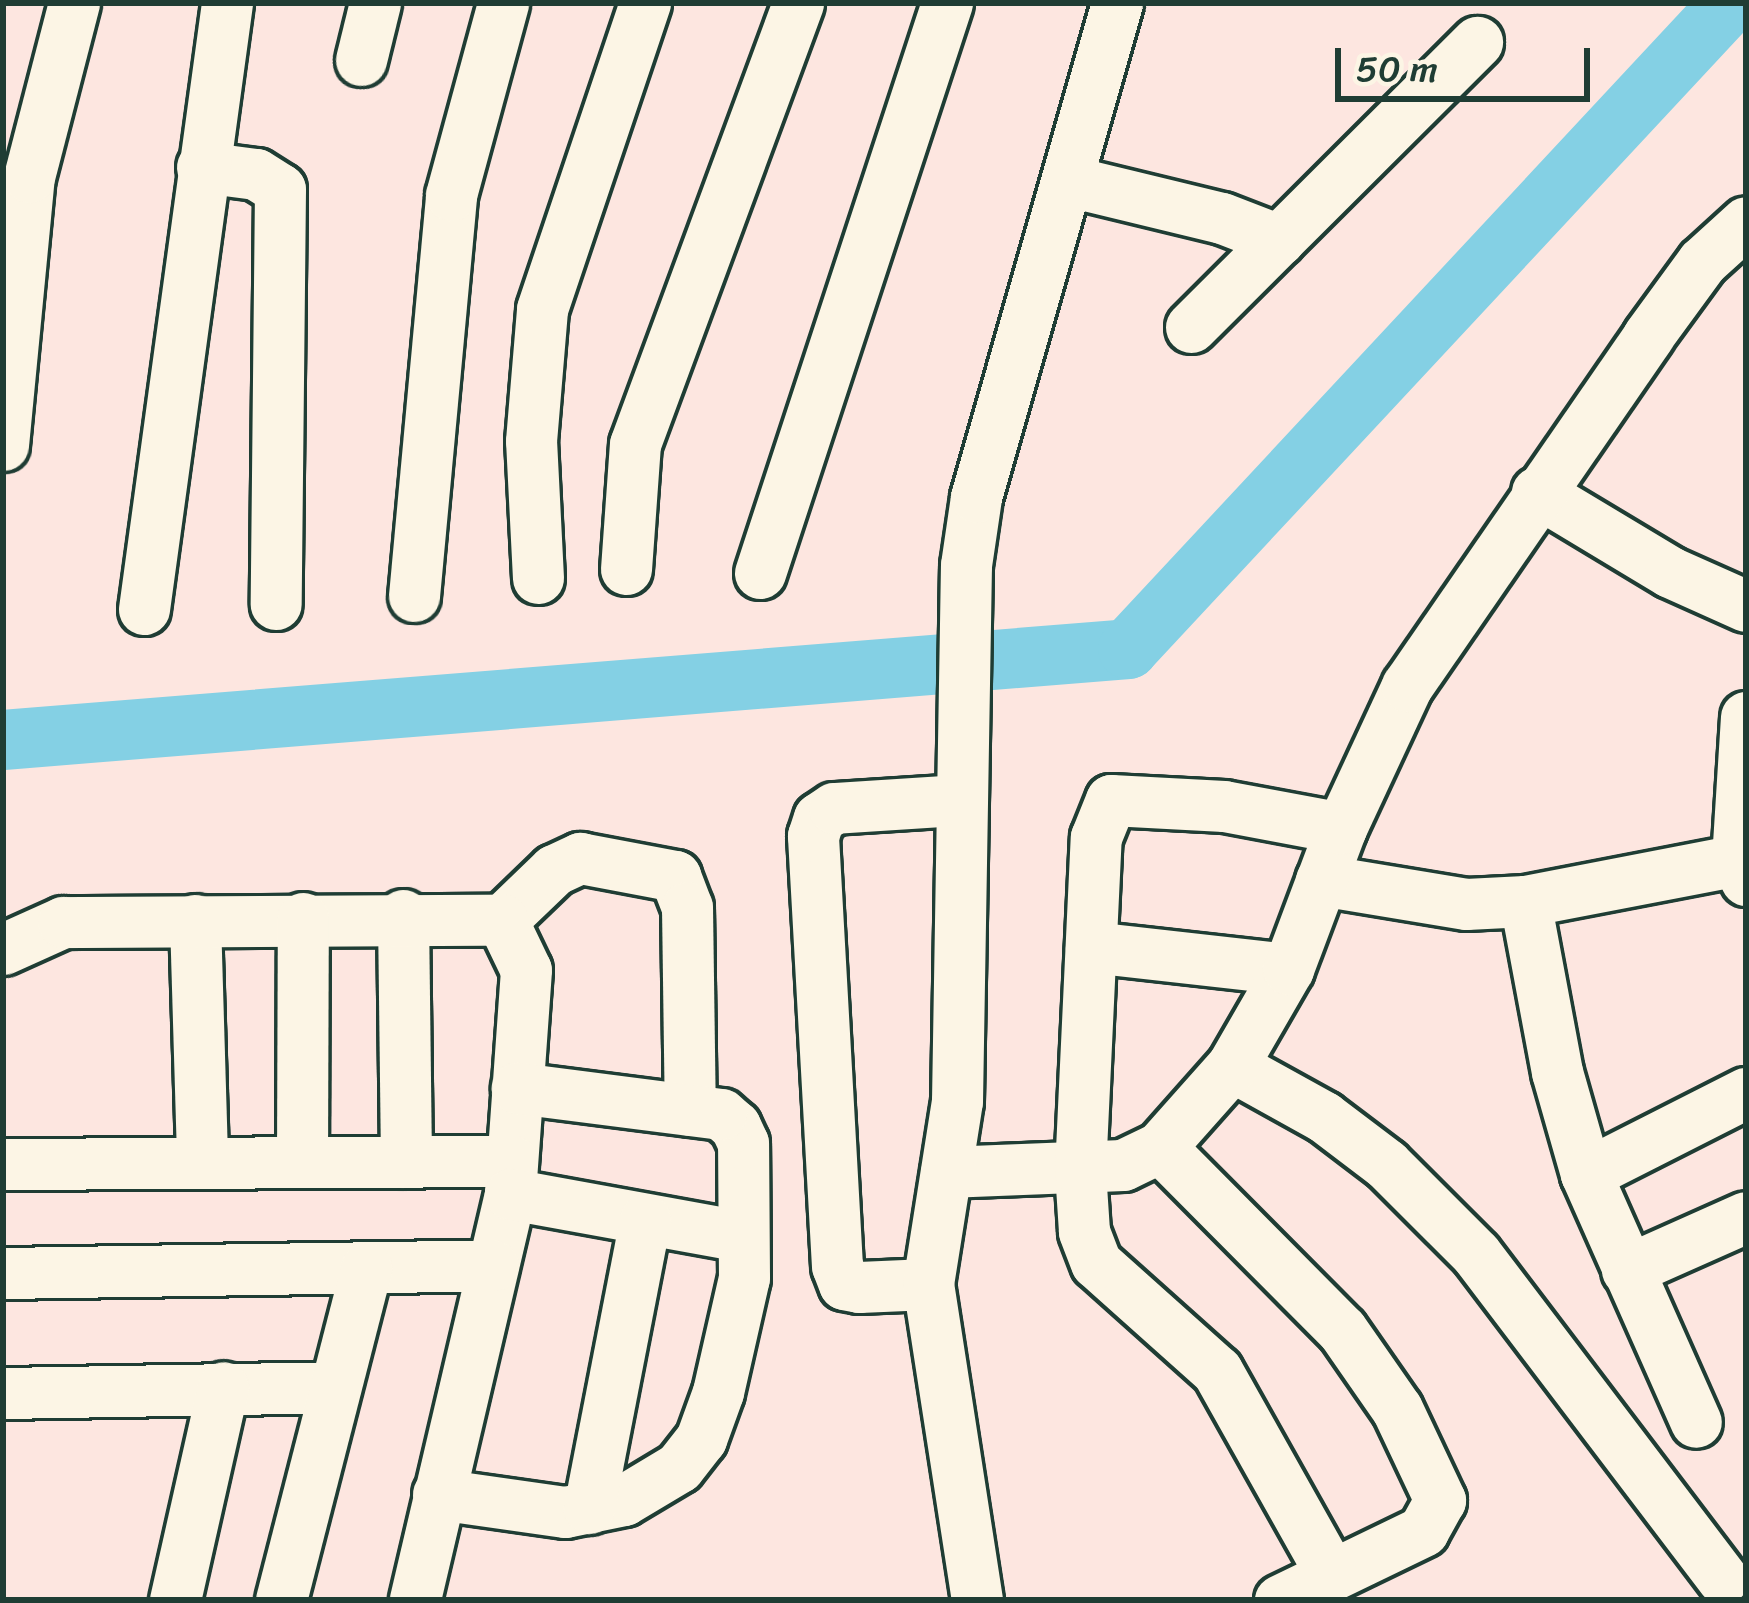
<!DOCTYPE html>
<html>
<head>
<meta charset="utf-8">
<style>
	body { margin:0 }
	#map { position:relative; width:1749px; height:1603px; overflow:hidden; background:#fde6e0; font-family:Sriracha,sans-serif }
	div>[style] { position:absolute }
	.river>* { height:60px; margin:-30px; padding:0 30px; transform-origin:30px; border-radius:30px; background:#84d0e4 }
	.roads { filter:drop-shadow(3px 0 #1f3d34) drop-shadow(-3px 0 #1f3d34) drop-shadow(0 3px #1f3d34) drop-shadow(0 -3px #1f3d34) }
	.minor>* { height:51px; margin:-25.5px; padding:0 25.5px; transform-origin:25.5px; border-radius:25.5px; background:#fcf5e5 }
	span { translate:-50% -50%; white-space:nowrap; text-align:center; line-height:1.15; -webkit-text-stroke:9px #fcf5e5; paint-order:stroke }
	.frame { position:absolute; inset:0; border:6px solid #1f3d34; pointer-events:none }
	.scale { position:absolute; left:1335px; top:48px; width:255px; height:54px; box-sizing:border-box; border:6px solid #1f3d34; border-top:0; padding-left:15px; font-size:36px; line-height:42px; white-space:nowrap; color:#1f3d34; -webkit-text-stroke:9px #fcf5e5; paint-order:stroke }
</style>
</head>
<body>
<div id="map">
	<div class="river">
		<div style="left:3px;top:740px;width:1129px;rotate:-4.62deg"></div>
		<div style="left:1128px;top:649px;width:883px;rotate:-47.02deg"></div>
	</div>
	<div class="roads">
		<div class="minor">
			<div style="left:361px;top:60px;width:59px;rotate:-76.2deg"></div>
			<div style="left:202px;top:167px;width:54px;rotate:7.4deg"></div>
			<div style="left:256px;top:174px;width:28px;rotate:32deg"></div>
			<div style="left:280px;top:189px;width:415px;rotate:90.6deg"></div>
			<div style="left:1069px;top:181px;width:157px;rotate:13.6deg"></div>
			<div style="left:1222px;top:218px;width:61px;rotate:21.1deg"></div>
			<div style="left:1191px;top:327px;width:404px;rotate:-44.9deg"></div>
			<div style="left:3px;top:445px;width:269px;rotate:-84.5deg"></div>
			<div style="left:29px;top:177px;width:180px;rotate:-75.5deg"></div>
			<div style="left:1537px;top:492px;width:155px;rotate:31deg"></div>
			<div style="left:1670px;top:572px;width:83px;rotate:24.1deg"></div>
			<div style="left:626px;top:569px;width:125px;rotate:-85.9deg"></div>
			<div style="left:635px;top:444px;width:470px;rotate:-69.7deg"></div>
			<div style="left:760px;top:573px;width:600px;rotate:-71.84deg"></div>
			<div style="left:538px;top:578px;width:137px;rotate:-92.9deg"></div>
			<div style="left:531px;top:441px;width:132px;rotate:-85.2deg"></div>
			<div style="left:542px;top:309px;width:323px;rotate:-71.4deg"></div>
			<div style="left:414px;top:596px;width:403px;rotate:-84.7deg"></div>
			<div style="left:451px;top:195px;width:199px;rotate:-74.8deg"></div>
			<div style="left:144px;top:609px;width:612px;rotate:-82.2deg"></div>
			<div style="left:1746px;top:717px;width:143px;rotate:93.6deg"></div>
			<div style="left:1737px;top:860px;width:22px;rotate:66deg"></div>
			<div style="left:1321px;top:880px;width:147px;rotate:9.4deg"></div>
			<div style="left:1466px;top:904px;width:59px;rotate:-2.9deg"></div>
			<div style="left:1525px;top:901px;width:216px;rotate:-10.9deg"></div>
			<div style="left:1525px;top:901px;width:174px;rotate:79.4deg"></div>
			<div style="left:1557px;top:1072px;width:106px;rotate:74.1deg"></div>
			<div style="left:1586px;top:1174px;width:271px;rotate:66.1deg"></div>
			<div style="left:403px;top:915px;width:247px;rotate:89.3deg"></div>
			<div style="left:195px;top:920px;width:242px;rotate:88.3deg"></div>
			<div style="left:502px;top:920px;width:72px;rotate:-43.9deg"></div>
			<div style="left:554px;top:870px;width:29px;rotate:-25deg"></div>
			<div style="left:580px;top:858px;width:97px;rotate:10.7deg"></div>
			<div style="left:675px;top:876px;width:33px;rotate:69deg"></div>
			<div style="left:687px;top:907px;width:203px;rotate:89.2deg"></div>
			<div style="left:1091px;top:947px;width:198px;rotate:6.4deg"></div>
			<div style="left:3px;top:949px;width:66px;rotate:-24.2deg"></div>
			<div style="left:63px;top:922px;width:439px;rotate:-0.3deg"></div>
			<div style="left:502px;top:920px;width:55px;rotate:64.4deg"></div>
			<div style="left:526px;top:970px;width:225px;rotate:94.1deg"></div>
			<div style="left:510px;top:1194px;width:417px;rotate:103.2deg"></div>
			<div style="left:1232px;top:1066px;width:105px;rotate:29deg"></div>
			<div style="left:1324px;top:1117px;width:78px;rotate:37.2deg"></div>
			<div style="left:1386px;top:1164px;width:127px;rotate:45deg"></div>
			<div style="left:1476px;top:1254px;width:408px;rotate:52.8deg"></div>
			<div style="left:1160px;top:1147px;width:258px;rotate:45.2deg"></div>
			<div style="left:1342px;top:1330px;width:96px;rotate:55.2deg"></div>
			<div style="left:1397px;top:1409px;width:101px;rotate:64.7deg"></div>
			<div style="left:1440px;top:1500px;width:35px;rotate:119deg"></div>
			<div style="left:1423px;top:1531px;width:159px;rotate:154.2deg"></div>
			<div style="left:302px;top:1162px;width:244px;rotate:-89.8deg"></div>
			<div style="left:3px;top:1164px;width:509px;rotate:-0.34deg"></div>
			<div style="left:946px;top:1172px;width:177px;rotate:-2.3deg"></div>
			<div style="left:1123px;top:1165px;width:41px;rotate:-25.9deg"></div>
			<div style="left:1160px;top:1147px;width:108px;rotate:-48.4deg"></div>
			<div style="left:1232px;top:1066px;width:112px;rotate:-60deg"></div>
			<div style="left:1288px;top:969px;width:151px;rotate:-69.4deg"></div>
			<div style="left:1341px;top:828px;width:157px;rotate:-65.1deg"></div>
			<div style="left:1407px;top:686px;width:425px;rotate:-55.4deg"></div>
			<div style="left:1648px;top:336px;width:92px;rotate:-53.9deg"></div>
			<div style="left:1702px;top:262px;width:59px;rotate:-42.3deg"></div>
			<div style="left:1586px;top:1174px;width:179px;rotate:-26.9deg"></div>
			<div style="left:510px;top:1194px;width:236px;rotate:10.3deg"></div>
			<div style="left:1627px;top:1270px;width:130px;rotate:-24deg"></div>
			<div style="left:3px;top:1273px;width:490px;rotate:-0.9deg"></div>
			<div style="left:928px;top:1284px;width:69px;rotate:177.5deg"></div>
			<div style="left:859px;top:1287px;width:15px;rotate:-169deg"></div>
			<div style="left:844px;top:1284px;width:19px;rotate:-111deg"></div>
			<div style="left:837px;top:1266px;width:431px;rotate:-93.2deg"></div>
			<div style="left:813px;top:836px;width:19px;rotate:-72deg"></div>
			<div style="left:819px;top:818px;width:18px;rotate:-34deg"></div>
			<div style="left:834px;top:808px;width:124px;rotate:-3.7deg"></div>
			<div style="left:3px;top:1393px;width:330px;rotate:-1deg"></div>
			<div style="left:438px;top:1494px;width:128px;rotate:8.1deg"></div>
			<div style="left:565px;top:1512px;width:60px;rotate:-11.5deg"></div>
			<div style="left:624px;top:1500px;width:64px;rotate:-31deg"></div>
			<div style="left:679px;top:1467px;width:36px;rotate:-52deg"></div>
			<div style="left:701px;top:1439px;width:50px;rotate:-70.1deg"></div>
			<div style="left:718px;top:1392px;width:117px;rotate:-77.2deg"></div>
			<div style="left:744px;top:1278px;width:135px;rotate:-90.4deg"></div>
			<div style="left:743px;top:1143px;width:19px;rotate:-115deg"></div>
			<div style="left:735px;top:1126px;width:18px;rotate:-139deg"></div>
			<div style="left:721px;top:1114px;width:206px;rotate:-172.7deg"></div>
			<div style="left:589px;top:1508px;width:294px;rotate:-79deg"></div>
			<div style="left:1331px;top:1574px;width:233px;rotate:-119.3deg"></div>
			<div style="left:1217px;top:1371px;width:162px;rotate:-138.2deg"></div>
			<div style="left:1096px;top:1263px;width:34px;rotate:-111deg"></div>
			<div style="left:1084px;top:1231px;width:60px;rotate:-93.8deg"></div>
			<div style="left:1080px;top:1171px;width:334px;rotate:-87.3deg"></div>
			<div style="left:1096px;top:837px;width:40px;rotate:-68deg"></div>
			<div style="left:1111px;top:800px;width:113px;rotate:3deg"></div>
			<div style="left:1224px;top:806px;width:119px;rotate:10.6deg"></div>
			<div style="left:175px;top:1600px;width:218px;rotate:-77.3deg"></div>
			<div style="left:281px;top:1600px;width:343px;rotate:-75.6deg"></div>
			<div style="left:977px;top:1600px;width:320px;rotate:-98.8deg"></div>
			<div style="left:928px;top:1284px;width:185px;rotate:-81deg"></div>
			<div style="left:957px;top:1101px;width:536px;rotate:-89.04deg"></div>
			<div style="left:966px;top:565px;width:69px;rotate:-81.6deg"></div>
			<div style="left:976px;top:497px;width:514px;rotate:-74.07deg"></div>
		</div>
	</div>
	<div class="frame"></div>
	<div class="scale">50 m</div>
</div>
</body>
</html>
